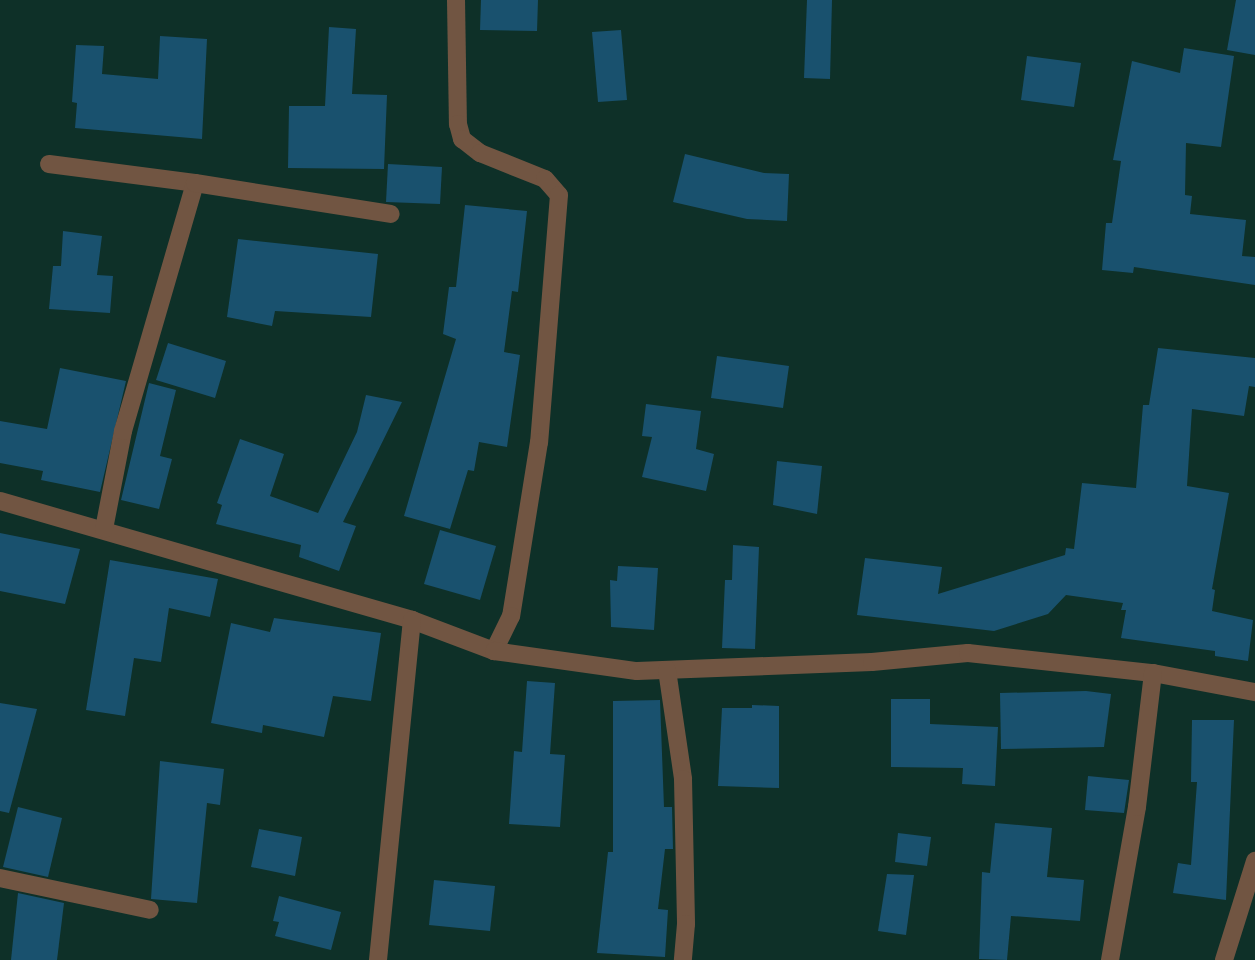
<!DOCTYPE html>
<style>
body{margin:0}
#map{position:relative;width:1255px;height:960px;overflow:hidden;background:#0e3028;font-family:"Noto Serif",serif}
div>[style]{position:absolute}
.building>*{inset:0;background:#19516e}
.street>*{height:18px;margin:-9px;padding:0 9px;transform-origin:9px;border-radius:9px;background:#715542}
span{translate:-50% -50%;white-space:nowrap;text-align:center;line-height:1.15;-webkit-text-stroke:5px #011611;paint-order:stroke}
</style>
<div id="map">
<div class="building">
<i style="clip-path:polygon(481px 0,538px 0,537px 31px,480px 30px)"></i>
<i style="clip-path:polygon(807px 0,832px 0,830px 79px,804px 78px)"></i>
<i style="clip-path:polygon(1236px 0,1255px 0,1255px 55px,1227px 50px)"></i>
<i style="clip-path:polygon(329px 27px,356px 29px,352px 94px,387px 95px,384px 169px,288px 168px,289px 106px,325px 106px)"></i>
<i style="clip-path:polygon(621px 30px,627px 100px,598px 102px,592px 32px)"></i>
<i style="clip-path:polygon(160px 36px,207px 39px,202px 139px,75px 128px,77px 103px,72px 102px,76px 45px,104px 46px,102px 74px,158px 79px)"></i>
<i style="clip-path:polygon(1184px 48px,1234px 56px,1221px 147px,1186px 143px,1185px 195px,1192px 196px,1190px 214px,1246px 220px,1242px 256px,1255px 257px,1255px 285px,1134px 267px,1133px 273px,1102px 270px,1106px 223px,1112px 223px,1121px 161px,1113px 160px,1132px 61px,1180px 73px)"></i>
<i style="clip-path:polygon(1027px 56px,1081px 63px,1074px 107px,1021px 100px)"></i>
<i style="clip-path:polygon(685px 154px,764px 173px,789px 174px,787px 221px,747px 219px,673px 202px)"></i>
<i style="clip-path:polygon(388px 164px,442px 167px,440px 204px,386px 202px)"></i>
<i style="clip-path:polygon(465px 205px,527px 211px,518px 292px,512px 291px,504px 352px,520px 355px,507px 447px,479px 442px,474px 471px,468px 470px,450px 529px,404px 516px,456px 339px,443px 334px,449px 287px,456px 287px)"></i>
<i style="clip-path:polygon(63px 231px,102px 236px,97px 275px,113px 276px,110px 313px,49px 309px,53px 266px,61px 266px)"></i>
<i style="clip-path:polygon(238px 239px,378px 254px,371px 317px,275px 311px,272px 326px,227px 317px)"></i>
<i style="clip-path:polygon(168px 343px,226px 361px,215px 398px,156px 380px)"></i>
<i style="clip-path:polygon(1158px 348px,1255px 358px,1255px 387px,1249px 386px,1244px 416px,1192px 409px,1187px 486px,1229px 493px,1212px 589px,1215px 590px,1212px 611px,1253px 620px,1248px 661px,1215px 656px,1215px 651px,1121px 638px,1126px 610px,1121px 610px,1123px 603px,1066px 595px,1048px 614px,994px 631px,857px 615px,865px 558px,942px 567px,938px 594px,1065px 555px,1066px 548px,1074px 549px,1082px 483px,1136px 488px,1143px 405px,1149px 405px)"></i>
<i style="clip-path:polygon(717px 356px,789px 366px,783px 408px,711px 398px)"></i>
<i style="clip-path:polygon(60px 368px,126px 381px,100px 492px,41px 480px,43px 471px,0 463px,0 421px,47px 429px)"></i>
<i style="clip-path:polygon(149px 383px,176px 390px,160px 456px,172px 459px,159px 509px,121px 500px)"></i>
<i style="clip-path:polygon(366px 395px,402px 402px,343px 522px,356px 526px,339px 571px,299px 557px,301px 545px,216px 524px,222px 505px,217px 503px,240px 439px,284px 454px,270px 496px,318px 513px,357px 432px)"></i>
<i style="clip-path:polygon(646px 404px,701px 411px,696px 449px,714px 454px,706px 491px,642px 477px,652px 437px,642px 436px)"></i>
<i style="clip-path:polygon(777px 461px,822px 466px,817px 514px,773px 505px)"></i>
<i style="clip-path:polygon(440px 530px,496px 546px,480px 600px,424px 584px)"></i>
<i style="clip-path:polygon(0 533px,80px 549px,65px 604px,0 591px)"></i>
<i style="clip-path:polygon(733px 545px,759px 547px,755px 649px,722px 648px,725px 580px,732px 580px)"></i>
<i style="clip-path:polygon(110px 560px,218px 579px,210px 617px,169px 608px,161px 662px,134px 658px,125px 716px,86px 710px)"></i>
<i style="clip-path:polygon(618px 566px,658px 568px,654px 630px,611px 627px,610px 580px,617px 581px)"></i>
<i style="clip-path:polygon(274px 618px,381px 633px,371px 701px,333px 696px,324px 737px,263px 725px,262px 733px,211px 723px,231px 623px,270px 632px)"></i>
<i style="clip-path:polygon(527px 681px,555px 683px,550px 754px,565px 755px,560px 827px,509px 824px,514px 751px,522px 752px)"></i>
<i style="clip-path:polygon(1086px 691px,1111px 694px,1104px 747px,1001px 749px,1000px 693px)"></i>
<i style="clip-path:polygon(891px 699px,930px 699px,930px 724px,998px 727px,995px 786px,962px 784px,963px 768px,891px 767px)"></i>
<i style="clip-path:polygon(660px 700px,664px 807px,672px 807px,673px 849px,665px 849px,658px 909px,668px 910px,665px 957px,597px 953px,608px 852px,613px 852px,613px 701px)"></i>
<i style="clip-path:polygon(0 703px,37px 709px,9px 813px,0 811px)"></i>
<i style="clip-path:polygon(752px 705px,779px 706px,779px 788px,718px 786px,722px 708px,752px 708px)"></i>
<i style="clip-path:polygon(1192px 720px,1234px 720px,1226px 900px,1173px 893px,1178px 863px,1191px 865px,1197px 782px,1191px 782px)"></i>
<i style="clip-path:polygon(160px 761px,224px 769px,220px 805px,207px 803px,197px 903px,151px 899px)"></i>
<i style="clip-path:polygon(1088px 776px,1129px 780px,1124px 813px,1085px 810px)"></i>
<i style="clip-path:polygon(18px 807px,62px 818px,48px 877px,3px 867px)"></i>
<i style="clip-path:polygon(995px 823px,1052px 828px,1047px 877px,1084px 880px,1080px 921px,1011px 916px,1007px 960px,979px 959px,982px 872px,990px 873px)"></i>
<i style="clip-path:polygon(259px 829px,302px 837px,295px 876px,251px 867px)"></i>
<i style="clip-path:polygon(898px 833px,931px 837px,927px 866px,895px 862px)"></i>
<i style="clip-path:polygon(887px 874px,914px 875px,906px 935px,878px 931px)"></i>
<i style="clip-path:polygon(434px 880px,495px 886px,490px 931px,429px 925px)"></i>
<i style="clip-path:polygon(18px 893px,64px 903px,57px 960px,11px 960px)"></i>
<i style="clip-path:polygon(279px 896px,341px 912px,331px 950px,275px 936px,279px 922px,273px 921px)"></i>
</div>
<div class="street">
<i style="left:456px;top:0;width:124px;rotate:89.1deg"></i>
<i style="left:458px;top:124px;width:16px;rotate:75deg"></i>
<i style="left:462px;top:139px;width:23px;rotate:38deg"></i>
<i style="left:480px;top:153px;width:70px;rotate:21.8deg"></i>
<i style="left:545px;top:179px;width:21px;rotate:49deg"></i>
<i style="left:559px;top:195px;width:248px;rotate:94.6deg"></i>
<i style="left:539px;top:442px;width:176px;rotate:99.1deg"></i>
<i style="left:511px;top:616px;width:39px;rotate:116deg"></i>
<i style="left:49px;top:164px;width:147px;rotate:7.4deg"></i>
<i style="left:0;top:501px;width:429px;rotate:16.1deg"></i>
<i style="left:412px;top:620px;width:88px;rotate:20.7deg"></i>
<i style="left:494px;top:651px;width:144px;rotate:8deg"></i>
<i style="left:637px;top:671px;width:235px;rotate:-2.2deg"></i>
<i style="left:872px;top:662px;width:96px;rotate:-5.4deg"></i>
<i style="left:968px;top:653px;width:186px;rotate:6.2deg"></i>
<i style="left:1153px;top:673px;width:104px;rotate:10.6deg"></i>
<i style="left:104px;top:529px;width:100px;rotate:-79deg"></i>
<i style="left:123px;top:431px;width:258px;rotate:-73.8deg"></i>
<i style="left:195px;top:183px;width:198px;rotate:9deg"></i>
<i style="left:667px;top:670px;width:110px;rotate:81.6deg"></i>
<i style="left:683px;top:779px;width:145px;rotate:88.8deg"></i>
<i style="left:686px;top:924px;width:36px;rotate:95deg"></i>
<i style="left:0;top:878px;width:153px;rotate:12deg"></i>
<i style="left:378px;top:960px;width:342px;rotate:-84.3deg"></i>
<i style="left:1110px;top:960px;width:155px;rotate:-80deg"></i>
<i style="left:1137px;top:807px;width:135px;rotate:-83.2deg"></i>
<i style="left:1224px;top:960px;width:104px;rotate:-72.6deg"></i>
</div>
</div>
